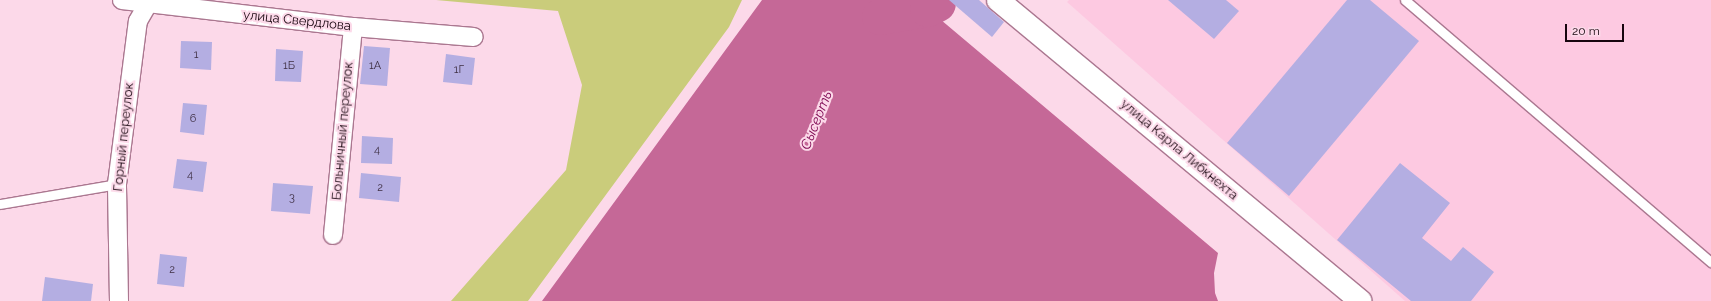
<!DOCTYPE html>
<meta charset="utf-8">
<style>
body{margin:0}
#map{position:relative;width:1711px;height:301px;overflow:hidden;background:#fcd9e9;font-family:Raleway,sans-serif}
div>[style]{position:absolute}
.built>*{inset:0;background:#fdc9e1}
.green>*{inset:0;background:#cacc7b}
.water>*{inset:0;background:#c56897}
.river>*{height:36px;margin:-18px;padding:0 18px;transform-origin:18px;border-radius:18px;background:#c56897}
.building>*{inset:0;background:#b4aee2}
.roads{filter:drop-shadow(1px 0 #ab7790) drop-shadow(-1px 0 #ab7790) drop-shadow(0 1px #ab7790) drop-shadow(0 -1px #ab7790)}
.service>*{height:9px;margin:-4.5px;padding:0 4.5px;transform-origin:4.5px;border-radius:4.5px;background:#fff}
.minor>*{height:18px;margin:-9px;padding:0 9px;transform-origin:9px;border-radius:9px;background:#fff}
.tertiary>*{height:22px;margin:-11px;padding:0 11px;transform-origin:11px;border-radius:11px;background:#fff}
span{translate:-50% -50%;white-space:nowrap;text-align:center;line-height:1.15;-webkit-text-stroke:4px #fcd9e9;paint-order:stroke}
.number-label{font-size:11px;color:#3e2f43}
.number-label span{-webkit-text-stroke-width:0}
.street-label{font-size:13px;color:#17050e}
.water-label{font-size:14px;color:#810d56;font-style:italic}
.scale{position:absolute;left:1565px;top:24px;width:59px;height:18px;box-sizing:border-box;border:2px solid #17050e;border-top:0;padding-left:5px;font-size:12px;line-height:14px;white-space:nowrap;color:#17050e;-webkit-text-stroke:3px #fcd9e9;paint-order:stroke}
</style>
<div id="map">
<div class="built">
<i style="clip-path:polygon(1069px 0,1711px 0,1711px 301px,1405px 301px,1067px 2px)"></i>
</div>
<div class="green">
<i style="clip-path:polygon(436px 0,742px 0,729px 27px,528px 301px,451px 301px,566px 170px,582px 85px,558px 11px)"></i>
</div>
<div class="water">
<i style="clip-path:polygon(762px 0,921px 0,928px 9px,1218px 253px,1214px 273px,1215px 293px,1218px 301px,542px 301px)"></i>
</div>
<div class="river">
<i style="left:880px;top:17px;width:49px;rotate:-9.5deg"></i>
<i style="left:928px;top:9px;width:11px;rotate:-27deg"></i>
</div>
<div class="building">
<i style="clip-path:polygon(949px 0,979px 0,1004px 22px,992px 37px)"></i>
<i style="clip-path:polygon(1168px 0,1226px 0,1239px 11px,1214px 39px)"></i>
<i style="clip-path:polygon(1347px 0,1370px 0,1419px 41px,1289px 196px,1227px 143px)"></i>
<i style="clip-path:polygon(181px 41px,212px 42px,211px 70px,180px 68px)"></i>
<i style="clip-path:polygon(364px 46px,390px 48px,387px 86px,360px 84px)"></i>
<i style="clip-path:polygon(276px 49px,303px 51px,301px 82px,275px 81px)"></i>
<i style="clip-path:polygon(446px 54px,475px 58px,472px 85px,443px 82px)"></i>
<i style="clip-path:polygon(183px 103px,207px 105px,204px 135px,180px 132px)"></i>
<i style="clip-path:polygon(362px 136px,393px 138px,392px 164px,361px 163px)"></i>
<i style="clip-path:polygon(177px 159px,207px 162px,203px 192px,173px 188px)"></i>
<i style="clip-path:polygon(1400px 163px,1450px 203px,1422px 238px,1451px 261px,1463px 247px,1494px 272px,1471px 301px,1411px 301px,1337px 240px)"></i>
<i style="clip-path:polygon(361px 173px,401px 177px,399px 202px,359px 198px)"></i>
<i style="clip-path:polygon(273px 183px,313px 186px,310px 214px,271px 211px)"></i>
<i style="clip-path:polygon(160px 254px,187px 257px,184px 287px,157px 284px)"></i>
<i style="clip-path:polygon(45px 277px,93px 284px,91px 301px,42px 301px)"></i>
</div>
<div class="roads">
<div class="service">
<i style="left:1405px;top:0;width:403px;rotate:40.6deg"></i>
<i style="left:0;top:204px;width:119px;rotate:-9.7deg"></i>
</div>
<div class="minor">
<i style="left:122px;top:0;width:233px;rotate:6.7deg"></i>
<i style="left:353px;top:27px;width:121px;rotate:4.7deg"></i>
<i style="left:333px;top:235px;width:209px;rotate:-84.5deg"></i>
<i style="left:119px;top:301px;width:117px;rotate:-91deg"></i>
<i style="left:117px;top:184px;width:164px;rotate:-82.7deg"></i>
<i style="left:138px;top:21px;width:24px;rotate:-60deg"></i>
</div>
<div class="tertiary">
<i style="left:998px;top:0;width:471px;rotate:39.7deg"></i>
</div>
</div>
<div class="number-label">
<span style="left:196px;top:55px">1</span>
<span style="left:289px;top:66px">1Б</span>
<span style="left:375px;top:66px">1А</span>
<span style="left:459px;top:70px">1Г</span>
<span style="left:193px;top:119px">6</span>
<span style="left:377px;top:150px">4</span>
<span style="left:190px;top:175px">4</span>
<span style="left:380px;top:188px">2</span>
<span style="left:292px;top:198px">3</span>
<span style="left:172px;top:270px">2</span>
</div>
<div class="street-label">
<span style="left:297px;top:21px;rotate:6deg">улица Свердлова</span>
<span style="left:343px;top:131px;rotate:-85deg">Больничный переулок</span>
<span style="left:124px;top:137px;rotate:-84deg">Горный переулок</span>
<span style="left:1179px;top:150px;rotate:40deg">улица Карла Либкнехта</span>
</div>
<div class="water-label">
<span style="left:816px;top:120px;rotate:-68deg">Сысерть</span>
</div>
<div class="scale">20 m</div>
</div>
